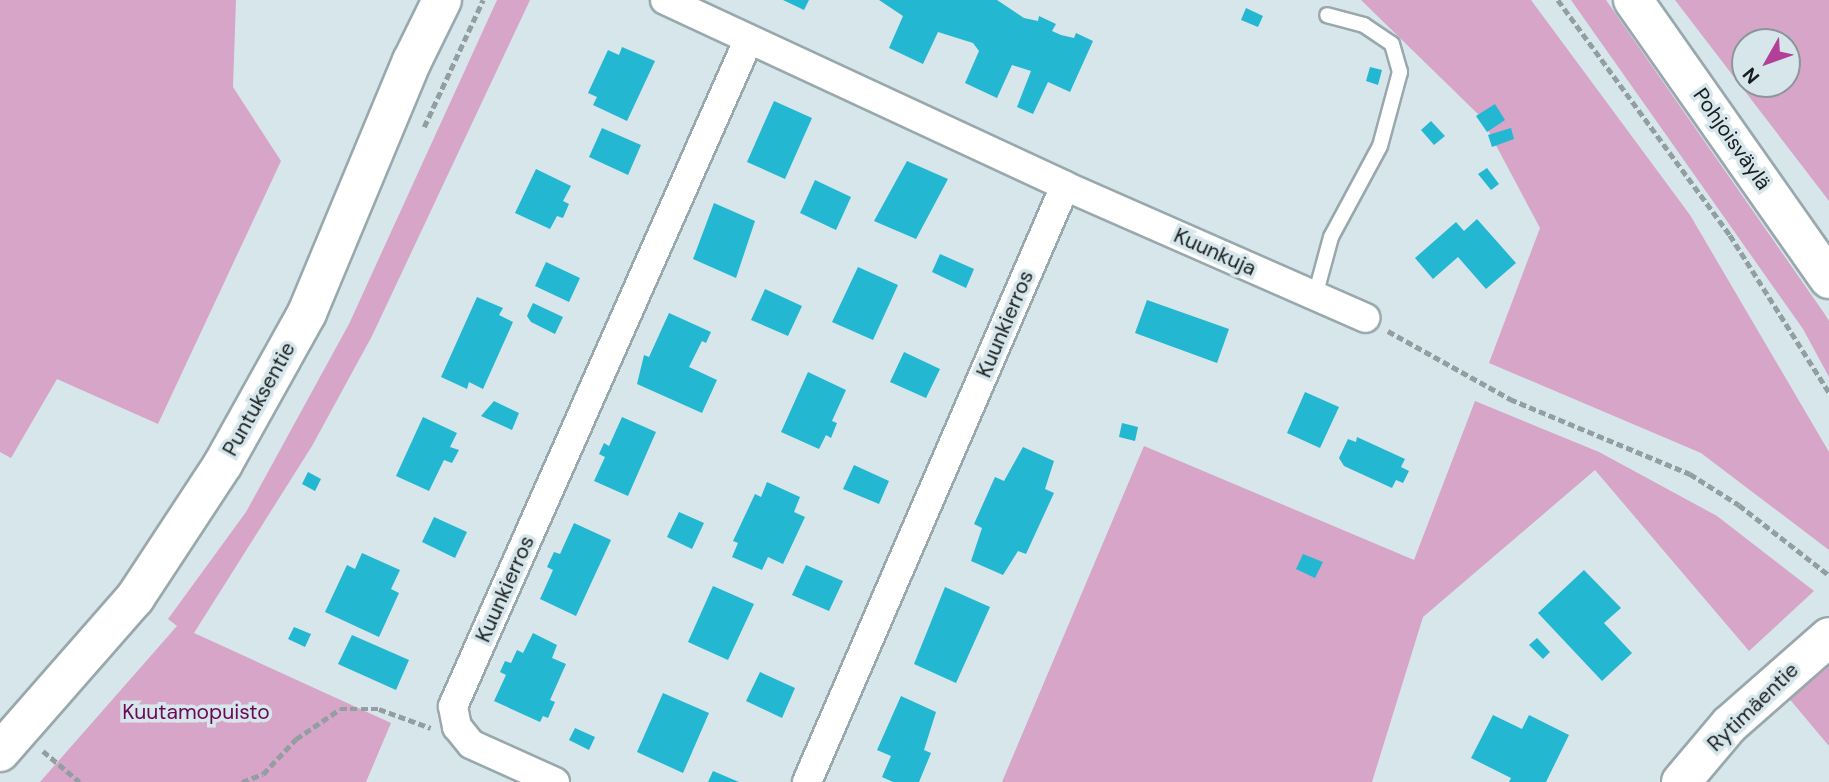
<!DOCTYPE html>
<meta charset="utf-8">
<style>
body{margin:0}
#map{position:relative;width:1829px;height:782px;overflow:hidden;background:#d6e6ea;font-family:"DM Sans",sans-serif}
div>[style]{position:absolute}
.green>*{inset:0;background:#d6a5c7}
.building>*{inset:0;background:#24b7d1}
.path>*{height:4.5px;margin-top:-2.25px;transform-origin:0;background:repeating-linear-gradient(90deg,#929ea2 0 7px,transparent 0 10.5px)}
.roads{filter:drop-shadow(2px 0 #99a8ac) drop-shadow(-2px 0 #99a8ac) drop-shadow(0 2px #99a8ac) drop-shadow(0 -2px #99a8ac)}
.lane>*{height:14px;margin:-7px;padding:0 7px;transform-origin:7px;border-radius:7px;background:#fff}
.street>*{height:28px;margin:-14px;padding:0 14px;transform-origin:14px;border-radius:14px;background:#fff}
.secondary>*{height:38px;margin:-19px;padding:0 19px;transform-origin:19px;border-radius:19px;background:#fff}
span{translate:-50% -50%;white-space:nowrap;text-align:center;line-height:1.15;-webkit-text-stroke:7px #d6e6ea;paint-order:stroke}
.street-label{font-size:21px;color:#181e20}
.park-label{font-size:21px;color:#6a0958}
.north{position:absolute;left:1731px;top:28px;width:70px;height:70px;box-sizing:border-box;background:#d6e6ea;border:2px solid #8a9699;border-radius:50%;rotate:230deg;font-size:19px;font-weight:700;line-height:28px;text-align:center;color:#181e20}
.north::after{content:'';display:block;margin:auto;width:24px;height:32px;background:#b33f98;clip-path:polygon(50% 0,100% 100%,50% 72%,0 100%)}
</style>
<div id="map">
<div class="green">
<i style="clip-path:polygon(0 0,236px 0,233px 87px,281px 161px,158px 424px,57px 379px,11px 458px,0 452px)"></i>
<i style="clip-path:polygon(497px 0,530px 0,372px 336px,312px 446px,194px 633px,391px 723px,366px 782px,40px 782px,177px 626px,168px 619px,246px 512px,349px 324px)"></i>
<i style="clip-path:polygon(1361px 0,1531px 0,1690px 215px,1829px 452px,1829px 550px,1701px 453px,1489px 363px,1540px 228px,1481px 117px)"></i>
<i style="clip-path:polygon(1571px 0,1606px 0,1824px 313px,1829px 321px,1829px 377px,1803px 329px)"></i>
<i style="clip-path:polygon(evenodd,1675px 0,1829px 0,1829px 201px,1675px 0,1745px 42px,1787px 42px,1787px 84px,1745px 84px,1745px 42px)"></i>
<i style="clip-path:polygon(1475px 401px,1599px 452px,1717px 516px,1814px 591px,1749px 651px,1595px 470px,1423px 617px,1372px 782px,1002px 782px,1144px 446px,1414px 560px)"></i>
<i style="clip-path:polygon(1829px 664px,1829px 746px,1787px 696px)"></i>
</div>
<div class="building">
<i style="clip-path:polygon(783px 0,809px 0,804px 10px)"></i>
<i style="clip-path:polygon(879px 0,997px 0,1024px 18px,1038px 21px,1039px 16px,1056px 24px,1052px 31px,1061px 35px,1074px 38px,1076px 33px,1093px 41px,1070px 92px,1048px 82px,1033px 114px,1017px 107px,1031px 71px,1012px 65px,997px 98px,965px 83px,979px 51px,973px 43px,938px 32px,923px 64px,889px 48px,903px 16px)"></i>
<i style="clip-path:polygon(1246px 8px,1263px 16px,1258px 27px,1241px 20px)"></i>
<i style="clip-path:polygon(622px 47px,655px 61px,627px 121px,593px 105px,597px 97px,588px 93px,608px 50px,619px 55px)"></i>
<i style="clip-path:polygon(1370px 67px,1382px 70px,1378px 85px,1366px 81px)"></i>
<i style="clip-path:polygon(774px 101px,812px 118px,785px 179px,747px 162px)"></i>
<i style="clip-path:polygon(1495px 104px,1505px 120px,1487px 132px,1476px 116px)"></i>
<i style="clip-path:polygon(1431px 121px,1445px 136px,1434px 145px,1421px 130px)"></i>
<i style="clip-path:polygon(602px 128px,641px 145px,628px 175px,589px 157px)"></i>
<i style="clip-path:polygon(1511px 128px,1514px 139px,1492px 147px,1488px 135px)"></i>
<i style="clip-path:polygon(907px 161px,948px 179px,916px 239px,874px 221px)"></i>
<i style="clip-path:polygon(1487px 168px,1499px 184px,1491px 190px,1478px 174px)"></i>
<i style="clip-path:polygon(536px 169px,571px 186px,563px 201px,569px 204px,563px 218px,557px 216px,550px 229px,515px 213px)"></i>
<i style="clip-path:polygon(815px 180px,851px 197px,836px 230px,800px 213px)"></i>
<i style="clip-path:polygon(714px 203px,755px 221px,736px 278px,693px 259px)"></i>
<i style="clip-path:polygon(1477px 219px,1516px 263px,1486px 289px,1458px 257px,1433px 279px,1415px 258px,1456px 222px,1464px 231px)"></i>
<i style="clip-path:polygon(940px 254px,974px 269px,966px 288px,932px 272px)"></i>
<i style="clip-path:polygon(546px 262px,580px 278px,569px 302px,535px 286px)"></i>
<i style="clip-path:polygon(858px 267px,898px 285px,873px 340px,832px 322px)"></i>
<i style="clip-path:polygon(765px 289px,802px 306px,788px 336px,751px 320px)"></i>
<i style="clip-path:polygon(477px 297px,503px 308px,499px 315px,513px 322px,483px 389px,469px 382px,467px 389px,441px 377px)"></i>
<i style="clip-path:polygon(1147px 300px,1229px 329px,1217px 363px,1135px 333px)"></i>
<i style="clip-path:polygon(533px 303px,563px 317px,555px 334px,531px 322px,527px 316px)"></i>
<i style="clip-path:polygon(669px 313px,711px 332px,706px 343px,702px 341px,689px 367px,717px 380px,702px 413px,637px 384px,644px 355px,649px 357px)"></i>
<i style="clip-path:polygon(904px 352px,940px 369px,926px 398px,890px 382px)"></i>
<i style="clip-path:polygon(808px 372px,846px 390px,832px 421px,837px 423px,831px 438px,826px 435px,819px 449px,781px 432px)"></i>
<i style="clip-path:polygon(1305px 392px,1339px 407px,1320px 448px,1287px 433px)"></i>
<i style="clip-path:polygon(494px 401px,519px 413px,512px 430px,481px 416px)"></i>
<i style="clip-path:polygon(423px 417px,457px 433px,450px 447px,459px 450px,452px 463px,444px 460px,429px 491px,396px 476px)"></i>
<i style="clip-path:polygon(622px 417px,656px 432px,628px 496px,594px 481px,605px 457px,599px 454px,604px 443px,609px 446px)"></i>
<i style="clip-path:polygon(1122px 423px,1138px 427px,1135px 441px,1119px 437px)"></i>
<i style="clip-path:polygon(1357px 437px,1405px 459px,1401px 467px,1409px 471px,1403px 483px,1396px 480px,1392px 488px,1344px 466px,1339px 458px,1348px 439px,1356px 442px)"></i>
<i style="clip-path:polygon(1023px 447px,1054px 461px,1045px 489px,1054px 493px,1026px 554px,1018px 551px,1003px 575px,971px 561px,982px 528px,974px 524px,995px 477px,1004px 481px)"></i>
<i style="clip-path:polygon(854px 465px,889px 481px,879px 504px,843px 489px)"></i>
<i style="clip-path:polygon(308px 472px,321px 479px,315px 491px,302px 484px)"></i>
<i style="clip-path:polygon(767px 482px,800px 497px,794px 512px,805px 517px,783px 564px,768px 557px,762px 570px,732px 557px,738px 543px,733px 541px,755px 494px,761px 497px)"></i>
<i style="clip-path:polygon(679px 512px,704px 523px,692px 549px,667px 537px)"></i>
<i style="clip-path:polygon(434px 517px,467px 532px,455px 558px,422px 542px)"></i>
<i style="clip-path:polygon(574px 523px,611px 540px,576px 616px,540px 599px,553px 570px,547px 567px,554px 552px,560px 554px)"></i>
<i style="clip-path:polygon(362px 553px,400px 570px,391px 589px,399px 593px,379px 637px,325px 612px,347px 565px,355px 569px)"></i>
<i style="clip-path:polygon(1303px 554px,1323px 562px,1315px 578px,1296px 569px)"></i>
<i style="clip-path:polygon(806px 565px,843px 581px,829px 611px,792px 595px)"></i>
<i style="clip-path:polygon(1584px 570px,1621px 608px,1604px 623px,1632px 653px,1602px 681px,1538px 613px)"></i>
<i style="clip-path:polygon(713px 586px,754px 604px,728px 660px,688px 642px)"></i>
<i style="clip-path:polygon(945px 587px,990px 607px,956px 683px,914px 664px)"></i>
<i style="clip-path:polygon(294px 627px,311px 634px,305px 647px,288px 639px)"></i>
<i style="clip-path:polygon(533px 633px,557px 645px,552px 658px,566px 664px,550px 700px,555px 702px,548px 718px,543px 716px,540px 722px,494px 701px,506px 675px,500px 672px,505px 661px,511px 663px,517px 650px,523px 653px)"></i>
<i style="clip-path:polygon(352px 635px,409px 660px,396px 690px,338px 664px)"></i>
<i style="clip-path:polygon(1537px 638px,1550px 652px,1543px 659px,1529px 645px)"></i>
<i style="clip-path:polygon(760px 672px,795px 688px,782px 718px,746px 701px)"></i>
<i style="clip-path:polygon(663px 693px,709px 713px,683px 773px,637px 752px)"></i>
<i style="clip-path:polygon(901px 696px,936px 712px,924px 750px,931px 753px,919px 782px,893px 782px,882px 777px,891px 756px,877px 750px)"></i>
<i style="clip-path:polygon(1493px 715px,1522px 729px,1529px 715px,1569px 735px,1546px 782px,1509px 782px,1511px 778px,1471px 758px)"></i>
<i style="clip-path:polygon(575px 728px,595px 737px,589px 750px,569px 740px)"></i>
<i style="clip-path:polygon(713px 771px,739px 782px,708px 782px)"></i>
</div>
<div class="path">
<i style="left:1558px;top:0;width:291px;rotate:53.8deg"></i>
<i style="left:1730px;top:235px;width:186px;rotate:57.8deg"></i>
<i style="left:424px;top:127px;width:140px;rotate:-65.1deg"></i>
<i style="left:1388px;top:331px;width:140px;rotate:29.1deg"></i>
<i style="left:1510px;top:399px;width:195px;rotate:22.6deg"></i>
<i style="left:1690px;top:474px;width:58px;rotate:32.3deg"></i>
<i style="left:1739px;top:505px;width:114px;rotate:37.9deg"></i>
<i style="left:43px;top:751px;width:48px;rotate:40deg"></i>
<i style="left:242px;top:782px;width:22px;rotate:-21deg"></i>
<i style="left:263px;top:774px;width:48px;rotate:-46.7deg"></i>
<i style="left:296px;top:739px;width:53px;rotate:-34.3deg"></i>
<i style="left:340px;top:709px;width:39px"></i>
<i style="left:379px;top:709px;width:55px;rotate:20.1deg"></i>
</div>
<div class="roads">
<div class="lane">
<i style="left:1315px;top:296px;width:61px;rotate:-74.8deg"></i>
<i style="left:1331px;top:237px;width:103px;rotate:-61.7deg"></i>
<i style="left:1380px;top:146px;width:77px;rotate:-74.9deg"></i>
<i style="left:1400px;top:72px;width:29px;rotate:-106deg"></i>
<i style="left:1392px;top:44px;width:34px;rotate:-146deg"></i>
<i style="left:1364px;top:25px;width:38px;rotate:-165deg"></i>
</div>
<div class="street">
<i style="left:665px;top:0;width:441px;rotate:24.9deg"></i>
<i style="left:1065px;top:186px;width:328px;rotate:23.7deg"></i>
<i style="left:555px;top:782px;width:92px;rotate:-155.7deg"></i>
<i style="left:471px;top:744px;width:22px;rotate:-129deg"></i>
<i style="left:457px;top:727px;width:21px;rotate:-101deg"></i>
<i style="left:453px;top:706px;width:727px;rotate:-66.08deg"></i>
<i style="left:807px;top:782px;width:649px;rotate:-66.59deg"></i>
</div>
<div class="secondary">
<i style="left:1633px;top:0;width:341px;rotate:54.9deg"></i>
<i style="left:0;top:752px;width:205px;rotate:-48.8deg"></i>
<i style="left:135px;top:598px;width:160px;rotate:-56.7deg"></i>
<i style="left:223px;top:464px;width:173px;rotate:-60.9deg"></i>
<i style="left:307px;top:313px;width:273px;rotate:-67.4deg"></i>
<i style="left:412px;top:61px;width:68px;rotate:-63.8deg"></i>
<i style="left:1681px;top:782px;width:75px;rotate:-49.9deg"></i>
<i style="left:1729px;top:725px;width:133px;rotate:-41.3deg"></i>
</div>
</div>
<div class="street-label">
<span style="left:1732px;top:139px;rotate:55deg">Pohjoisväylä</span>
<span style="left:1215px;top:252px;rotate:24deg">Kuunkuja</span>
<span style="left:1005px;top:324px;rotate:-67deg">Kuunkierros</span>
<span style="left:259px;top:399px;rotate:-61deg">Puntuksentie</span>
<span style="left:505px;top:589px;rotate:-66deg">Kuunkierros</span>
<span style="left:1753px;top:707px;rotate:-44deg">Rytimäentie</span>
</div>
<div class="park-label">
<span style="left:196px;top:712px">Kuutamopuisto</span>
</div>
<div class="north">N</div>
</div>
